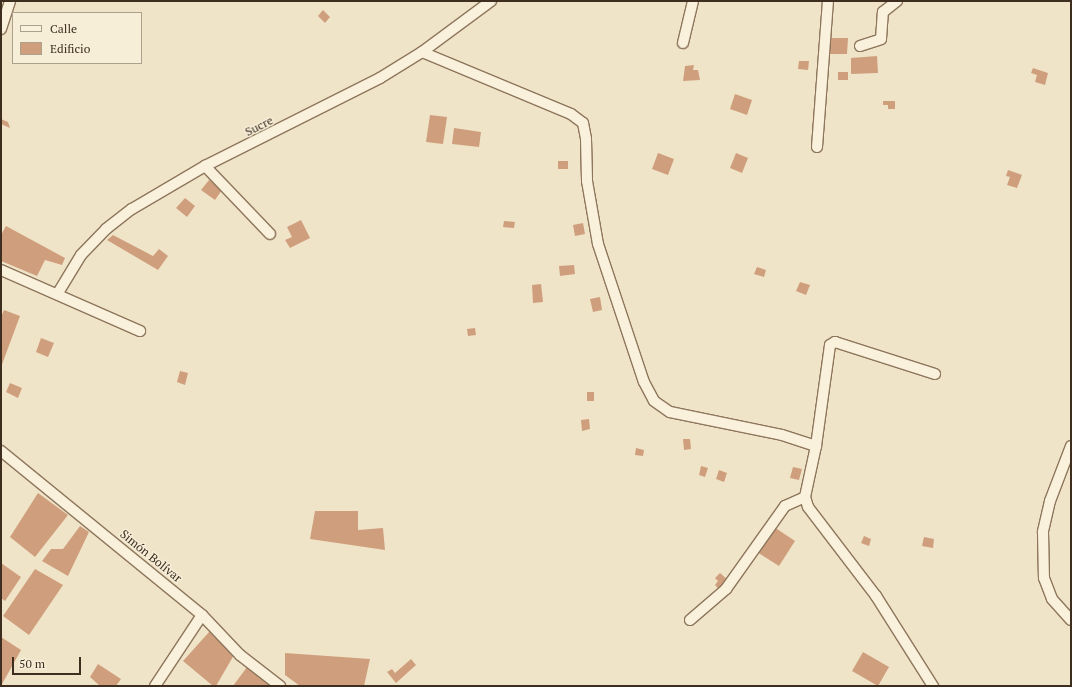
<!DOCTYPE html>
<meta charset="utf-8">
<style>
body{margin:0}
#map{position:relative;width:1072px;height:687px;overflow:hidden;background:#f0e4c8;font-family:"PT Serif",serif}
div>[style]{position:absolute}
.building>*{inset:0;background:#cf9f7d}
.roads{filter:drop-shadow(1px 0 #8d765c) drop-shadow(-1px 0 #8d765c) drop-shadow(0 1px #8d765c) drop-shadow(0 -1px #8d765c)}
.minor>*{height:10px;margin:-5px;padding:0 5px;transform-origin:5px;border-radius:5px;background:#faf1dc}
span{translate:-50% -50%;white-space:nowrap;text-align:center;line-height:1.15;-webkit-text-stroke:3px #f7eed8;paint-order:stroke}
.street-label{font-size:12px;color:#3d2e20}
.frame{position:absolute;inset:0;border:2px solid #3d2e20;pointer-events:none}
.legend{position:absolute;left:12px;top:12px;width:130px;height:52px;box-sizing:border-box;background:#f7eed8;border:1px solid #ada18e;margin:0;padding:5px 7px;list-style:none;font-size:12px;color:#3d2e20}
.legend li{display:flex;align-items:center;gap:8px;height:20px}
.legend b{width:20px;border:1px solid #ada18e}
.scale{position:absolute;left:12px;top:657px;width:69px;height:18px;box-sizing:border-box;border:2px solid #3d2e20;border-top:0;padding-left:5px;font-size:12px;line-height:14px;white-space:nowrap;color:#3d2e20;-webkit-text-stroke:3px #f7eed8;paint-order:stroke}
</style>
<div id="map">
<div class="building">
<i style="clip-path:polygon(323px 10px,330px 17px,325px 23px,318px 16px)"></i>
<i style="clip-path:polygon(831px 38px,848px 38px,847px 54px,830px 54px)"></i>
<i style="clip-path:polygon(877px 56px,878px 73px,851px 74px,851px 58px)"></i>
<i style="clip-path:polygon(799px 61px,809px 61px,808px 70px,798px 69px)"></i>
<i style="clip-path:polygon(694px 65px,693px 70px,698px 70px,700px 80px,683px 81px,685px 66px)"></i>
<i style="clip-path:polygon(1033px 68px,1048px 73px,1045px 85px,1035px 82px,1037px 75px,1031px 73px)"></i>
<i style="clip-path:polygon(838px 72px,848px 72px,848px 80px,838px 80px)"></i>
<i style="clip-path:polygon(735px 94px,752px 100px,747px 115px,730px 109px)"></i>
<i style="clip-path:polygon(883px 101px,895px 101px,895px 109px,888px 109px,888px 105px,883px 105px)"></i>
<i style="clip-path:polygon(430px 115px,447px 117px,443px 144px,426px 142px)"></i>
<i style="clip-path:polygon(1px 119px,8px 122px,10px 128px,1px 124px)"></i>
<i style="clip-path:polygon(454px 128px,481px 132px,479px 147px,452px 144px)"></i>
<i style="clip-path:polygon(658px 153px,674px 159px,668px 175px,652px 169px)"></i>
<i style="clip-path:polygon(736px 153px,748px 158px,742px 173px,730px 168px)"></i>
<i style="clip-path:polygon(558px 161px,568px 161px,568px 169px,558px 169px)"></i>
<i style="clip-path:polygon(1008px 170px,1022px 175px,1017px 188px,1007px 185px,1010px 177px,1006px 176px)"></i>
<i style="clip-path:polygon(209px 180px,222px 190px,215px 200px,201px 190px)"></i>
<i style="clip-path:polygon(185px 198px,195px 206px,187px 217px,176px 208px)"></i>
<i style="clip-path:polygon(301px 220px,310px 238px,290px 248px,285px 240px,292px 237px,287px 227px)"></i>
<i style="clip-path:polygon(504px 221px,515px 222px,514px 228px,503px 227px)"></i>
<i style="clip-path:polygon(583px 223px,585px 234px,575px 236px,573px 225px)"></i>
<i style="clip-path:polygon(6px 226px,65px 258px,62px 265px,45px 260px,37px 276px,1px 261px,1px 235px)"></i>
<i style="clip-path:polygon(113px 235px,153px 256px,159px 249px,168px 256px,158px 270px,107px 240px)"></i>
<i style="clip-path:polygon(574px 265px,575px 274px,560px 276px,559px 266px)"></i>
<i style="clip-path:polygon(757px 267px,766px 270px,764px 277px,754px 274px)"></i>
<i style="clip-path:polygon(800px 282px,810px 285px,806px 295px,796px 291px)"></i>
<i style="clip-path:polygon(541px 284px,543px 302px,533px 303px,532px 285px)"></i>
<i style="clip-path:polygon(600px 297px,602px 310px,593px 312px,590px 299px)"></i>
<i style="clip-path:polygon(4px 310px,20px 316px,1px 367px,1px 317px)"></i>
<i style="clip-path:polygon(475px 328px,476px 335px,468px 336px,467px 329px)"></i>
<i style="clip-path:polygon(41px 338px,54px 343px,48px 357px,36px 352px)"></i>
<i style="clip-path:polygon(180px 371px,188px 373px,185px 385px,177px 382px)"></i>
<i style="clip-path:polygon(10px 383px,22px 388px,18px 398px,6px 392px)"></i>
<i style="clip-path:polygon(587px 392px,594px 392px,594px 401px,587px 401px)"></i>
<i style="clip-path:polygon(589px 419px,590px 429px,582px 431px,581px 420px)"></i>
<i style="clip-path:polygon(683px 439px,690px 439px,691px 449px,684px 450px)"></i>
<i style="clip-path:polygon(636px 448px,644px 450px,643px 456px,635px 455px)"></i>
<i style="clip-path:polygon(701px 466px,708px 468px,705px 477px,699px 475px)"></i>
<i style="clip-path:polygon(793px 467px,802px 469px,799px 480px,790px 478px)"></i>
<i style="clip-path:polygon(719px 470px,727px 473px,724px 482px,716px 479px)"></i>
<i style="clip-path:polygon(38px 493px,68px 515px,35px 557px,10px 537px)"></i>
<i style="clip-path:polygon(315px 511px,358px 511px,358px 530px,383px 528px,385px 550px,310px 539px)"></i>
<i style="clip-path:polygon(80px 526px,89px 532px,68px 576px,42px 561px,51px 549px,63px 549px)"></i>
<i style="clip-path:polygon(774px 527px,795px 541px,779px 566px,757px 552px)"></i>
<i style="clip-path:polygon(864px 536px,871px 539px,869px 546px,861px 543px)"></i>
<i style="clip-path:polygon(924px 537px,934px 539px,933px 548px,922px 546px)"></i>
<i style="clip-path:polygon(1px 563px,21px 577px,5px 601px,1px 598px)"></i>
<i style="clip-path:polygon(35px 569px,63px 585px,29px 635px,3px 616px)"></i>
<i style="clip-path:polygon(720px 573px,728px 580px,720px 590px,715px 585px,718px 581px,715px 578px)"></i>
<i style="clip-path:polygon(210px 631px,234px 655px,216px 686px,213px 686px,183px 661px)"></i>
<i style="clip-path:polygon(1px 637px,21px 650px,1px 686px)"></i>
<i style="clip-path:polygon(863px 652px,889px 667px,878px 686px,852px 671px)"></i>
<i style="clip-path:polygon(285px 653px,370px 659px,364px 686px,300px 686px,285px 675px)"></i>
<i style="clip-path:polygon(411px 659px,416px 665px,396px 683px,387px 672px,392px 669px,395px 673px)"></i>
<i style="clip-path:polygon(98px 664px,121px 679px,116px 686px,100px 686px,90px 677px)"></i>
<i style="clip-path:polygon(247px 667px,274px 686px,233px 686px)"></i>
</div>
<div class="roads">
<div class="minor">
<i style="left:1px;top:29px;width:29px;rotate:-72deg"></i>
<i style="left:683px;top:43px;width:43px;rotate:-76.6deg"></i>
<i style="left:860px;top:46px;width:22px;rotate:-18deg"></i>
<i style="left:881px;top:39px;width:27px;rotate:-86deg"></i>
<i style="left:883px;top:12px;width:18px;rotate:-38deg"></i>
<i style="left:422px;top:52px;width:161px;rotate:22.6deg"></i>
<i style="left:571px;top:114px;width:15px;rotate:37deg"></i>
<i style="left:583px;top:123px;width:16px;rotate:79deg"></i>
<i style="left:586px;top:139px;width:42px;rotate:88.6deg"></i>
<i style="left:587px;top:181px;width:64px;rotate:80.1deg"></i>
<i style="left:598px;top:244px;width:145px;rotate:71.6deg"></i>
<i style="left:644px;top:382px;width:21px;rotate:62deg"></i>
<i style="left:654px;top:401px;width:19px;rotate:35deg"></i>
<i style="left:670px;top:412px;width:114px;rotate:11.6deg"></i>
<i style="left:782px;top:435px;width:36px;rotate:18deg"></i>
<i style="left:816px;top:446px;width:52px;rotate:102.2deg"></i>
<i style="left:805px;top:497px;width:10px;rotate:73deg"></i>
<i style="left:808px;top:507px;width:112px;rotate:52.6deg"></i>
<i style="left:876px;top:596px;width:107px;rotate:57.7deg"></i>
<i style="left:817px;top:147px;width:146px;rotate:-85.7deg"></i>
<i style="left:205px;top:166px;width:94px;rotate:46.3deg"></i>
<i style="left:1px;top:270px;width:152px;rotate:23.7deg"></i>
<i style="left:58px;top:293px;width:44px;rotate:-58.8deg"></i>
<i style="left:81px;top:255px;width:36px;rotate:-46deg"></i>
<i style="left:106px;top:229px;width:33px;rotate:-38deg"></i>
<i style="left:132px;top:209px;width:85px;rotate:-30.5deg"></i>
<i style="left:205px;top:166px;width:196px;rotate:-26.7deg"></i>
<i style="left:380px;top:78px;width:49px;rotate:-31.8deg"></i>
<i style="left:422px;top:52px;width:86px;rotate:-36.5deg"></i>
<i style="left:816px;top:446px;width:102px;rotate:-82.1deg"></i>
<i style="left:830px;top:345px;width:6px;rotate:-31deg"></i>
<i style="left:835px;top:342px;width:105px;rotate:17.7deg"></i>
<i style="left:1071px;top:446px;width:59px;rotate:110.9deg"></i>
<i style="left:1050px;top:501px;width:32px;rotate:103deg"></i>
<i style="left:1043px;top:532px;width:46px;rotate:88.8deg"></i>
<i style="left:1044px;top:578px;width:22px;rotate:69deg"></i>
<i style="left:1052px;top:599px;width:28px;rotate:48deg"></i>
<i style="left:1px;top:451px;width:259px;rotate:39.2deg"></i>
<i style="left:202px;top:615px;width:55px;rotate:46.5deg"></i>
<i style="left:240px;top:655px;width:51px;rotate:37.8deg"></i>
<i style="left:690px;top:620px;width:48px;rotate:-40.7deg"></i>
<i style="left:726px;top:589px;width:102px;rotate:-54.6deg"></i>
<i style="left:785px;top:506px;width:22px;rotate:-24deg"></i>
<i style="left:155px;top:686px;width:85px;rotate:-56.5deg"></i>
</div>
</div>
<div class="street-label">
<span style="left:259px;top:126px;rotate:-27deg">Sucre</span>
<span style="left:151px;top:556px;rotate:39deg">Simón Bolívar</span>
</div>
<div class="frame"></div>
<ul class="legend">
<li><b style="height:5px;background:#faf1dc"></b>Calle</li>
<li><b style="height:11px;background:#cf9f7d"></b>Edificio</li>
</ul>
<div class="scale">50 m</div>
</div>
